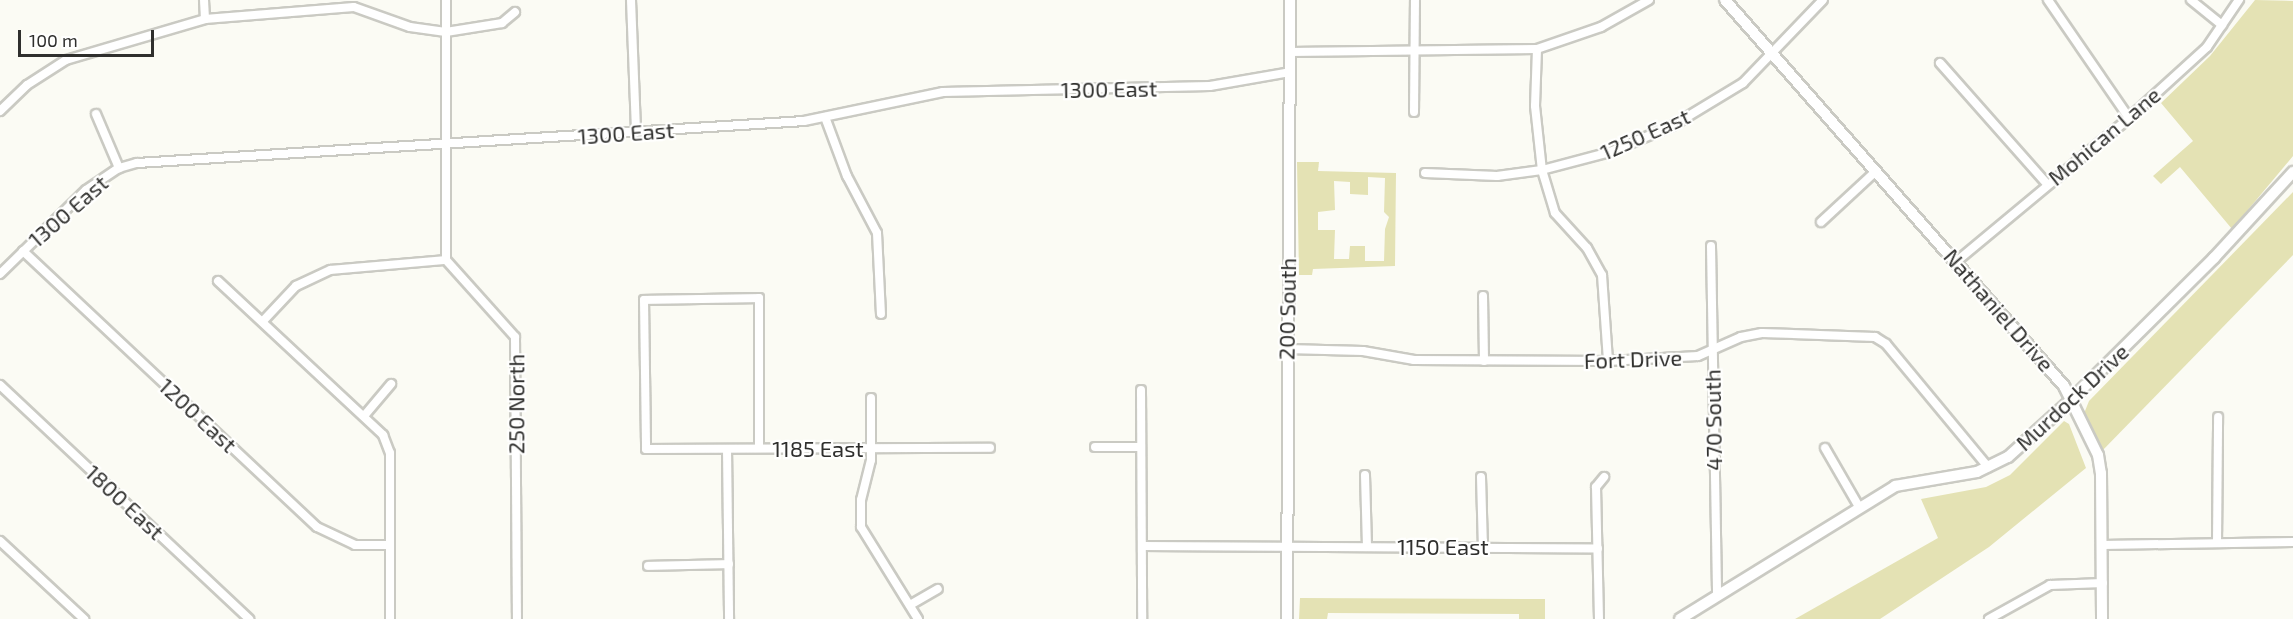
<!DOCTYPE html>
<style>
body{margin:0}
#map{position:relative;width:2293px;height:619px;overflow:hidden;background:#fbfbf4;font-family:"Exo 2",sans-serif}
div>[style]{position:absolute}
.green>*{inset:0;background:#e4e2b4}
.roads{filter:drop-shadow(2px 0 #cacac3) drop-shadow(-2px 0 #cacac3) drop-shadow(0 2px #cacac3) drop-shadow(0 -2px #cacac3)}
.street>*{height:8px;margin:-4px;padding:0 4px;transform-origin:4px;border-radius:4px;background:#fff}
.secondary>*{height:10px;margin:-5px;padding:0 5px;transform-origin:5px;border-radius:5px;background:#fff}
span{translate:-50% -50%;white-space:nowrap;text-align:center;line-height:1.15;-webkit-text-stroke:4.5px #fffffe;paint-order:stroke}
.street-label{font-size:22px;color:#2f2f2d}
.scale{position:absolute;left:18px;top:30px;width:136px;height:27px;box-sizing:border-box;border:3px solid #2f2f2d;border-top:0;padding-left:8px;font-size:18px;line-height:21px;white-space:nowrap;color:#2f2f2d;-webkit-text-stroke:4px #fffffe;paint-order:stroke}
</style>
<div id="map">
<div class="green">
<i style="clip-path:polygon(2255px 0,2293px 1px,2293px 156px,2232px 229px,2180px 167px,2161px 184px,2153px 176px,2193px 141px,2161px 103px,2210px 56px)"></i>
<i style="clip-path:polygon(evenodd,1297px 162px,1319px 162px,1318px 171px,1396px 173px,1395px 266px,1313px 269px,1312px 275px,1299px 275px,1297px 162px,1368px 177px,1385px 178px,1384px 212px,1389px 217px,1385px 229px,1384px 261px,1365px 261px,1365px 246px,1350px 246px,1349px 259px,1334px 259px,1335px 230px,1318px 230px,1318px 212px,1335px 210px,1334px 181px,1350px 182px,1350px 194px,1368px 195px,1368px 177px)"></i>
<i style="clip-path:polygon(2293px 192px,2293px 255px,2101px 452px,2083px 416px,2089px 401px)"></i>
<i style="clip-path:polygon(2064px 421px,2069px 424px,2086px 468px,1989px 547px,1880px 619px,1795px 619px,1938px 538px,1921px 499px,1986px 487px,2010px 475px)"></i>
<i style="clip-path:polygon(1300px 598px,1545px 599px,1545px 619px,1519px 619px,1519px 614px,1328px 613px,1327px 619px,1299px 619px)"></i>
</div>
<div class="roads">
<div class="street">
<i style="left:204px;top:0;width:19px;rotate:87deg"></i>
<i style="left:446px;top:0;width:260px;rotate:90deg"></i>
<i style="left:446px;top:260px;width:103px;rotate:48.1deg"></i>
<i style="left:515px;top:337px;width:282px;rotate:89.6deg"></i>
<i style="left:631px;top:0;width:132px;rotate:87.8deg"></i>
<i style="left:2048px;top:0;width:143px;rotate:55.5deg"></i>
<i style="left:2191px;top:0;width:40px;rotate:39deg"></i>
<i style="left:1537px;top:49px;width:57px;rotate:92deg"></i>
<i style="left:1535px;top:106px;width:64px;rotate:83.8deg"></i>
<i style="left:1542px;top:170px;width:45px;rotate:73.2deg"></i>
<i style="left:1555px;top:213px;width:47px;rotate:47.6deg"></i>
<i style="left:1587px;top:248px;width:31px;rotate:61deg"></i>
<i style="left:1602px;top:275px;width:86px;rotate:86deg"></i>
<i style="left:1290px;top:52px;width:247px;rotate:-0.7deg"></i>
<i style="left:1537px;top:49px;width:68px;rotate:-19deg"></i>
<i style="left:1601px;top:27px;width:55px;rotate:-29.4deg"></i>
<i style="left:1940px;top:63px;width:162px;rotate:48.5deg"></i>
<i style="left:0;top:111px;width:37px;rotate:-44deg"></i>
<i style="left:27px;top:85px;width:46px;rotate:-32.7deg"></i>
<i style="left:66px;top:60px;width:145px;rotate:-16.4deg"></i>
<i style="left:205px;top:19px;width:149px;rotate:-4.6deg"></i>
<i style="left:354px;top:7px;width:59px;rotate:19.7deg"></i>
<i style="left:410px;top:27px;width:36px;rotate:8deg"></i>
<i style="left:446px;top:32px;width:57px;rotate:-9.1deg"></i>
<i style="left:502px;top:23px;width:17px;rotate:-40deg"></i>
<i style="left:1414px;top:112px;width:112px;rotate:-89.5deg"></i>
<i style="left:96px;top:114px;width:59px;rotate:66.9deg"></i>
<i style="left:825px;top:117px;width:63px;rotate:69.6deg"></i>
<i style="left:847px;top:176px;width:64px;rotate:62.2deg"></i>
<i style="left:877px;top:233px;width:81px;rotate:87.2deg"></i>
<i style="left:1425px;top:173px;width:72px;rotate:2.4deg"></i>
<i style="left:1497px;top:176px;width:45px;rotate:-7.6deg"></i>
<i style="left:1542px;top:170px;width:70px;rotate:-14.8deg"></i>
<i style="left:1610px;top:152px;width:67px;rotate:-22.8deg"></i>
<i style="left:1672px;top:126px;width:83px;rotate:-31.2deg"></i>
<i style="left:1743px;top:83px;width:115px;rotate:-46.1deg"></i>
<i style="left:1821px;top:222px;width:72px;rotate:-42.8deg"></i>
<i style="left:1711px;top:246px;width:348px;rotate:89deg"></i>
<i style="left:23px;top:251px;width:403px;rotate:43.2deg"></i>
<i style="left:317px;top:527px;width:42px;rotate:25.3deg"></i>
<i style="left:355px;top:545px;width:35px"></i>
<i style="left:1957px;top:261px;width:224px;rotate:-39.7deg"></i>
<i style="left:2129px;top:118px;width:105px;rotate:-42.3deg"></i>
<i style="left:2207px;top:47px;width:57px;rotate:-55.8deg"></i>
<i style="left:0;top:274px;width:120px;rotate:-44.3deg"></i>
<i style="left:86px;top:190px;width:40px;rotate:-34deg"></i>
<i style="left:119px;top:168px;width:19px;rotate:-16deg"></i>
<i style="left:137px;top:163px;width:668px;rotate:-3.6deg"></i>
<i style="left:804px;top:121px;width:142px;rotate:-11.8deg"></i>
<i style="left:943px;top:92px;width:267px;rotate:-1.3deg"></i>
<i style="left:1210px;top:86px;width:81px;rotate:-9.9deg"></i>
<i style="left:218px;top:281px;width:226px;rotate:43deg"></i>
<i style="left:383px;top:435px;width:19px;rotate:69deg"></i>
<i style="left:390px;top:453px;width:166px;rotate:90deg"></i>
<i style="left:1483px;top:296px;width:65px;rotate:89.1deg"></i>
<i style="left:263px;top:321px;width:48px;rotate:-46.7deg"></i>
<i style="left:296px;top:286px;width:38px;rotate:-25deg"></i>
<i style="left:331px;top:270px;width:115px;rotate:-5deg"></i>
<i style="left:1287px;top:349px;width:76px;rotate:1.5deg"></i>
<i style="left:1363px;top:351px;width:52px;rotate:10deg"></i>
<i style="left:1414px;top:360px;width:194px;rotate:0.3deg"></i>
<i style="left:1608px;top:361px;width:90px;rotate:-3.2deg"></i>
<i style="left:1698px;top:356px;width:47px;rotate:-23.8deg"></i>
<i style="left:1741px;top:337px;width:21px;rotate:-11deg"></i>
<i style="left:1762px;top:333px;width:113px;rotate:2deg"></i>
<i style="left:1875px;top:337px;width:13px;rotate:32deg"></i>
<i style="left:1886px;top:344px;width:160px;rotate:50.3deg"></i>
<i style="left:0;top:385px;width:342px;rotate:43.2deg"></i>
<i style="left:1141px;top:390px;width:229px;rotate:89.7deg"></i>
<i style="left:871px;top:398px;width:62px;rotate:90deg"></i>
<i style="left:871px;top:460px;width:41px;rotate:104deg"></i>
<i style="left:861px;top:500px;width:27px;rotate:90deg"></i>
<i style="left:861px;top:527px;width:108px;rotate:58.2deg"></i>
<i style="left:364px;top:416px;width:42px;rotate:-49.8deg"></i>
<i style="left:1095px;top:447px;width:46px"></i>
<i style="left:759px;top:448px;width:150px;rotate:-90deg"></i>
<i style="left:759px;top:298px;width:115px;rotate:179deg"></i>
<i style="left:644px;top:300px;width:149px;rotate:89.2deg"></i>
<i style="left:646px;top:449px;width:344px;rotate:-0.2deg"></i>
<i style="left:1825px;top:448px;width:68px;rotate:60deg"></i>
<i style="left:727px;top:449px;width:170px;rotate:89.3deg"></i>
<i style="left:1365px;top:475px;width:72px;rotate:88.4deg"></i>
<i style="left:1481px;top:477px;width:71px;rotate:88.4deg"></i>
<i style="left:0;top:541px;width:115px;rotate:42.9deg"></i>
<i style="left:2217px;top:543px;width:126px;rotate:-89.5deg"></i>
<i style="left:2103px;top:545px;width:190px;rotate:-0.9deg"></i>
<i style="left:1142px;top:546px;width:456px;rotate:0.3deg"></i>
<i style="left:648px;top:566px;width:81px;rotate:-1.4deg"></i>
<i style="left:910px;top:605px;width:32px;rotate:-30deg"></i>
<i style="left:1599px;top:619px;width:132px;rotate:-91.3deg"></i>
<i style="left:1596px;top:487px;width:13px;rotate:-51deg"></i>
<i style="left:1989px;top:619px;width:70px;rotate:-29.1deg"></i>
<i style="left:2050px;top:585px;width:53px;rotate:-2.2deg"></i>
</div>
<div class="secondary">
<i style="left:1725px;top:0;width:514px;rotate:48.71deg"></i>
<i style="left:2064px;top:386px;width:77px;rotate:63.8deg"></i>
<i style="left:2098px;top:455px;width:18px;rotate:81deg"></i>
<i style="left:2101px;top:473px;width:146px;rotate:89.6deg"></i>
<i style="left:1287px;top:619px;width:619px;rotate:-89.72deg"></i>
<i style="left:1680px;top:619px;width:253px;rotate:-31.7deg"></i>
<i style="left:1895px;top:486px;width:83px;rotate:-9.7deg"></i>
<i style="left:1977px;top:472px;width:34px;rotate:-26deg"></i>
<i style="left:2008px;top:457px;width:85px;rotate:-42.1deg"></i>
<i style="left:2071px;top:400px;width:202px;rotate:-44.8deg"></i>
<i style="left:2214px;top:258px;width:117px;rotate:-47.4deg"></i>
</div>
</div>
<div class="street-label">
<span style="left:1109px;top:89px;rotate:-1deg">1300 East</span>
<span style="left:626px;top:133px;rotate:-4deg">1300 East</span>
<span style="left:1645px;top:134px;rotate:-24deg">1250 East</span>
<span style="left:2104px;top:136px;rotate:-40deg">Mohican Lane</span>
<span style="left:68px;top:211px;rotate:-41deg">1300 East</span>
<span style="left:1287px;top:309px;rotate:-89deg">200 South</span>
<span style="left:1999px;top:310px;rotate:49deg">Nathaniel Drive</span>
<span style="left:1633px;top:359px;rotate:-2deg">Fort Drive</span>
<span style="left:2072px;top:397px;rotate:-43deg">Murdock Drive</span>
<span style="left:516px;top:404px;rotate:-90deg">250 North</span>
<span style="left:198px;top:415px;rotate:43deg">1200 East</span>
<span style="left:1713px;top:420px;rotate:-91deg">470 South</span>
<span style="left:818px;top:449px">1185 East</span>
<span style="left:125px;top:502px;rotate:43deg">1800 East</span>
<span style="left:1443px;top:547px">1150 East</span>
</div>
<div class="scale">100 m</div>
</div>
